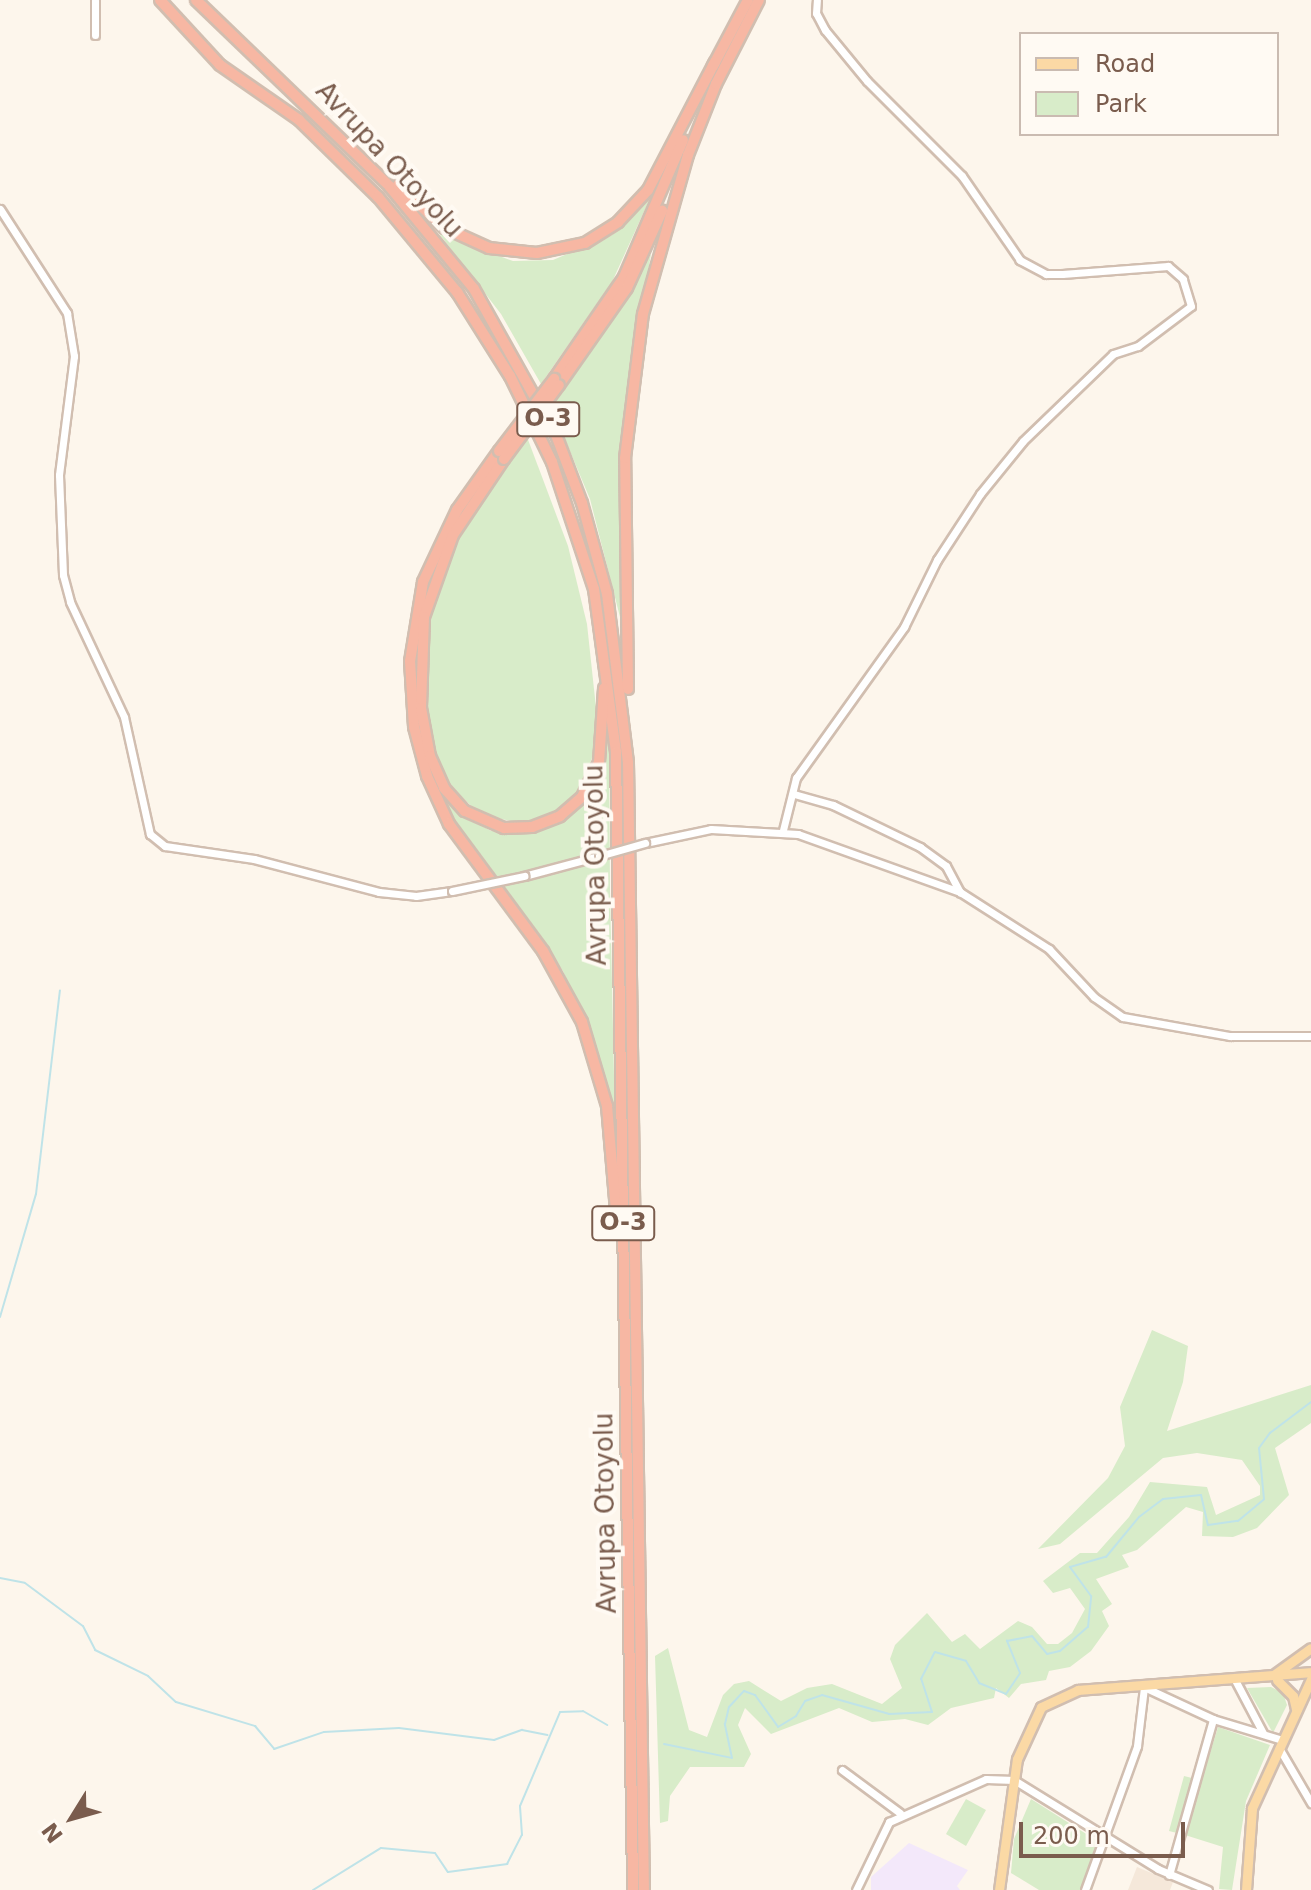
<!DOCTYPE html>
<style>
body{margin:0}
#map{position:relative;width:1311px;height:1890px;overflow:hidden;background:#fdf6ec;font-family:"DejaVu Sans",sans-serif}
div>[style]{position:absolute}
.residential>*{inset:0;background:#f5e8da}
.education>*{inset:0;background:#f3e8fa}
.green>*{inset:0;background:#d8ecc9}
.stream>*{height:2px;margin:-1px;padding:0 1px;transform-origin:1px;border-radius:1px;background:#bfe3e8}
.roads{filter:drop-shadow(2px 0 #d1beb0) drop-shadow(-2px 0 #d1beb0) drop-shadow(0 2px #d1beb0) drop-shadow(0 -2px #d1beb0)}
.minor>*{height:7px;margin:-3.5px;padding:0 3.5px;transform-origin:3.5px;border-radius:3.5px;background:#fff}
.major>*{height:9px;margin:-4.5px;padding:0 4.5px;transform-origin:4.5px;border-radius:4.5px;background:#fbd9a5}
.highway>*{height:10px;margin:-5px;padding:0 5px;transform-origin:5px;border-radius:5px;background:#f7b7a3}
.bridges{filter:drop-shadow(2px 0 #d1beb0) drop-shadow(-2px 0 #d1beb0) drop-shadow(0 2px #d1beb0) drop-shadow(0 -2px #d1beb0)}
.minor-bridge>*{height:7px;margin:-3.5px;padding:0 3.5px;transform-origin:3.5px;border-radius:3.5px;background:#fff}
.highway-bridge>*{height:10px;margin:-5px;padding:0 5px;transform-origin:5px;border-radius:5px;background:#f7b7a3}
span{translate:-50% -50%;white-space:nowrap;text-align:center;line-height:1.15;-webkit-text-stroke:8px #fffaf3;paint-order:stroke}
.shield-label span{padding:2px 6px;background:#fffaf3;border:2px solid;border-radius:6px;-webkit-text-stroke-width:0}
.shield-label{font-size:24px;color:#7a5c4d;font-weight:700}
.street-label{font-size:26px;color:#7a5c4d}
.legend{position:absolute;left:1019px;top:32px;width:260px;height:104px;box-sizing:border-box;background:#fffaf3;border:2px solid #cabbb1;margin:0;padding:10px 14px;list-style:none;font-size:24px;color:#7a5c4d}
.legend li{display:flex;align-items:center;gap:16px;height:40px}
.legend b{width:40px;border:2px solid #cabbb1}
.north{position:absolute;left:32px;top:1778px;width:80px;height:80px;-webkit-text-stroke:6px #fffaf3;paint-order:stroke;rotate:233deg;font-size:22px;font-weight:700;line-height:32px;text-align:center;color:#7a5c4d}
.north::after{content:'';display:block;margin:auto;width:28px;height:36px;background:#7a5c4d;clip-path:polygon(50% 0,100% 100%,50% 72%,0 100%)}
.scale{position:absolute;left:1019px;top:1822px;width:166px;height:36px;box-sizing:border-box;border:4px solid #7a5c4d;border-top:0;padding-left:10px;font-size:24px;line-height:28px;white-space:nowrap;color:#7a5c4d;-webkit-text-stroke:6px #fffaf3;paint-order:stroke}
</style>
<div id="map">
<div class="residential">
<i style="clip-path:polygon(1137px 1867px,1173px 1882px,1170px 1890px,1128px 1890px)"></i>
</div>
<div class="education">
<i style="clip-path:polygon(909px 1843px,968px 1870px,957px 1886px,960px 1890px,871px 1890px,871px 1877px)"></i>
</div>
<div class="green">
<i style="clip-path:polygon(652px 194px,612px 282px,541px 384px,501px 314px,430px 222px,469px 245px,513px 261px,553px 260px,612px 235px)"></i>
<i style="clip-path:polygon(651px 254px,623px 424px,620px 617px,590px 499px,551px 406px)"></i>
<i style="clip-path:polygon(527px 437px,568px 546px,587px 624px,597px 717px,594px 753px,578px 794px,560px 811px,521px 823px,481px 815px,449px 785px,433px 745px,425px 692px,432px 606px,456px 538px)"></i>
<i style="clip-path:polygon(609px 735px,610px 891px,615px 1122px,595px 1046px,563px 971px,459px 830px,439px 791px,455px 810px,491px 831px,543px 830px,564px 820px,589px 797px)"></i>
<i style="clip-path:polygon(1152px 1330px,1188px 1346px,1183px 1382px,1167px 1431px,1311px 1385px,1311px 1423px,1275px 1448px,1289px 1495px,1257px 1528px,1233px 1537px,1202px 1536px,1203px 1512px,1186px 1507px,1137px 1550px,1122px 1555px,1129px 1567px,1096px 1579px,1112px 1604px,1102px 1611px,1109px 1626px,1091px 1651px,1070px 1667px,1049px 1671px,1046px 1680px,1021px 1684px,1009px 1698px,996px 1688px,994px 1698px,951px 1708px,928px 1725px,905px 1719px,872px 1722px,839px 1708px,771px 1734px,745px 1708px,738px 1725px,751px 1754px,744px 1767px,690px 1767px,670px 1796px,668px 1821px,660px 1823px,655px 1656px,668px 1648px,689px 1730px,707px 1737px,723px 1695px,734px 1684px,749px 1681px,781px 1701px,807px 1688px,832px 1684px,882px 1704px,902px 1688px,890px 1659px,895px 1645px,927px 1613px,952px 1642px,965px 1634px,980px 1649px,1018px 1621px,1032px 1627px,1047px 1644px,1058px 1644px,1072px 1633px,1085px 1609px,1070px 1588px,1053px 1593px,1043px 1581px,1080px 1553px,1097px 1553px,1129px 1517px,1150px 1482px,1207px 1487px,1216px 1515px,1260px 1495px,1260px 1486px,1242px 1460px,1197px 1453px,1163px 1458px,1060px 1544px,1038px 1549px,1108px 1478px,1125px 1446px,1120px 1407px)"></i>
<i style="clip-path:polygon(1271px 1687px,1283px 1693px,1287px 1705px,1273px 1733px,1247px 1688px)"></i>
<i style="clip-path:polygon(1218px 1727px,1270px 1745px,1246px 1801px,1232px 1890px,1219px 1889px,1223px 1847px,1185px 1835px)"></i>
<i style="clip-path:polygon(1184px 1776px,1192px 1778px,1177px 1833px,1169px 1831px)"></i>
<i style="clip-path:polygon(966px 1799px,986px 1810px,966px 1846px,946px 1834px)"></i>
<i style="clip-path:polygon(1031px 1799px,1099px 1842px,1083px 1890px,1039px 1890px,1011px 1873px,1014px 1839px)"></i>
</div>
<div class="stream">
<i style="left:0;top:1317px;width:128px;rotate:-73.7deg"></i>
<i style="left:36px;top:1194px;width:205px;rotate:-83.3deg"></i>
<i style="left:0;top:1578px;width:25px;rotate:11deg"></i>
<i style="left:25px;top:1583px;width:72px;rotate:36.6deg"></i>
<i style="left:83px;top:1626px;width:27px;rotate:63deg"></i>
<i style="left:95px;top:1650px;width:59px;rotate:26.1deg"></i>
<i style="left:148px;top:1676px;width:38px;rotate:43deg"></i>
<i style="left:176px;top:1702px;width:83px;rotate:16.9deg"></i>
<i style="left:255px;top:1726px;width:30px;rotate:50deg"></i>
<i style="left:274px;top:1749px;width:53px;rotate:-18.8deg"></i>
<i style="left:324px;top:1732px;width:75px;rotate:-3.1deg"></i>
<i style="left:399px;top:1728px;width:96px;rotate:7.2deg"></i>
<i style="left:494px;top:1740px;width:30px;rotate:-20deg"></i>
<i style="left:522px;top:1730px;width:26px;rotate:11deg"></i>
<i style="left:664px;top:1744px;width:69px;rotate:11.6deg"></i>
<i style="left:732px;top:1758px;width:35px;rotate:-102deg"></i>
<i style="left:725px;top:1724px;width:17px;rotate:-77deg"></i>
<i style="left:729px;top:1707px;width:22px;rotate:-47deg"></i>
<i style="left:744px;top:1691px;width:12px;rotate:20deg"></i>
<i style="left:755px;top:1695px;width:39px;rotate:54deg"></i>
<i style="left:778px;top:1727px;width:21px;rotate:-31deg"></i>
<i style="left:796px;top:1716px;width:17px;rotate:-59deg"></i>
<i style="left:805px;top:1701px;width:18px;rotate:-19deg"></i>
<i style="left:822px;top:1695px;width:70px;rotate:15.8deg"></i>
<i style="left:889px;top:1714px;width:43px;rotate:-2.7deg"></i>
<i style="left:932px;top:1712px;width:35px;rotate:-108deg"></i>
<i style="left:921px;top:1679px;width:30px;rotate:-63deg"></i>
<i style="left:935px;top:1652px;width:32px;rotate:16deg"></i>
<i style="left:966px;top:1661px;width:26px;rotate:59deg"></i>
<i style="left:979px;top:1683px;width:29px;rotate:22deg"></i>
<i style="left:1006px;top:1694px;width:25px;rotate:-56deg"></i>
<i style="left:1020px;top:1673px;width:35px;rotate:-112deg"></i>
<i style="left:1007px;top:1641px;width:25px;rotate:-11deg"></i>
<i style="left:1032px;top:1636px;width:23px;rotate:50deg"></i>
<i style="left:1047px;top:1654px;width:13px;rotate:-13deg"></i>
<i style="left:1060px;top:1651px;width:37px;rotate:-41deg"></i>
<i style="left:1088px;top:1627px;width:31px;rotate:-84deg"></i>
<i style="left:1091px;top:1596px;width:36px;rotate:-126deg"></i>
<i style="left:1070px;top:1567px;width:37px;rotate:-16deg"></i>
<i style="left:1106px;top:1557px;width:52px;rotate:-50.5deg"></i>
<i style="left:1139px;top:1517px;width:30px;rotate:-37deg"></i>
<i style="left:1163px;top:1499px;width:38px;rotate:-6deg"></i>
<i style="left:1201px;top:1495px;width:31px;rotate:77deg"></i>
<i style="left:1208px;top:1525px;width:30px;rotate:-8deg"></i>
<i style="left:1238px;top:1521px;width:34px;rotate:-40deg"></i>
<i style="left:1264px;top:1499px;width:51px;rotate:-95.6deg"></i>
<i style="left:1259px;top:1448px;width:19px;rotate:-54deg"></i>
<i style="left:1270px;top:1433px;width:51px;rotate:-37.1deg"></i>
<i style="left:313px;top:1890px;width:80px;rotate:-31.7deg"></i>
<i style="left:381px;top:1848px;width:54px;rotate:5.3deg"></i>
<i style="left:435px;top:1853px;width:23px;rotate:56deg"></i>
<i style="left:448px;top:1872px;width:60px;rotate:-7.7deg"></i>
<i style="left:507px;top:1864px;width:33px;rotate:-63deg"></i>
<i style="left:522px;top:1835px;width:29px;rotate:-94deg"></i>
<i style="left:520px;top:1806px;width:102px;rotate:-66.9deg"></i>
<i style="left:560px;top:1712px;width:23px;rotate:-2deg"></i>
<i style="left:583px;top:1711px;width:28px;rotate:30deg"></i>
</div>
<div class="roads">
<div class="minor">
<i style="left:95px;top:35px;width:35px;rotate:-90deg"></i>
<i style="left:0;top:209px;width:124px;rotate:57.2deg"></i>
<i style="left:67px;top:313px;width:44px;rotate:80.8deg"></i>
<i style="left:74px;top:356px;width:120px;rotate:97.2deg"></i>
<i style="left:59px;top:475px;width:100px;rotate:87.7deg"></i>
<i style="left:63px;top:575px;width:28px;rotate:75deg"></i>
<i style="left:70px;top:602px;width:127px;rotate:64.8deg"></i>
<i style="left:124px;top:717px;width:120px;rotate:77.5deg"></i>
<i style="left:150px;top:834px;width:19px;rotate:39deg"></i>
<i style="left:165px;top:846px;width:90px;rotate:8.3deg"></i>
<i style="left:254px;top:859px;width:129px;rotate:14.8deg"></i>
<i style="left:379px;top:892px;width:37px;rotate:6deg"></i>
<i style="left:416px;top:896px;width:36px;rotate:-8deg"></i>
<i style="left:794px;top:794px;width:41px;rotate:15.8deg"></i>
<i style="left:833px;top:805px;width:97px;rotate:25.8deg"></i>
<i style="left:920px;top:847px;width:32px;rotate:36deg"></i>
<i style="left:946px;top:866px;width:30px;rotate:62deg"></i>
<i style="left:783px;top:830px;width:54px;rotate:-76deg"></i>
<i style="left:796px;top:778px;width:186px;rotate:-54.4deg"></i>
<i style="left:904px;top:627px;width:75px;rotate:-63.8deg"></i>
<i style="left:937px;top:560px;width:79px;rotate:-56.9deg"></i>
<i style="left:980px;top:494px;width:68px;rotate:-50.9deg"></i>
<i style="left:1023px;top:441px;width:125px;rotate:-44deg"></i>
<i style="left:1113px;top:354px;width:26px;rotate:-18deg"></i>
<i style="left:1138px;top:346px;width:66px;rotate:-37deg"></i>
<i style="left:1191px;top:306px;width:28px;rotate:-107deg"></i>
<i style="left:1183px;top:279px;width:20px;rotate:-139deg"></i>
<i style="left:1168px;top:266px;width:106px;rotate:175.7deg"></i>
<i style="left:1062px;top:274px;width:16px;rotate:180deg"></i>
<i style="left:1046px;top:274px;width:30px;rotate:-152deg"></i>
<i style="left:1020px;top:260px;width:102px;rotate:-124.6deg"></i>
<i style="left:962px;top:176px;width:134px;rotate:-135deg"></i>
<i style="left:867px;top:81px;width:66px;rotate:-129.5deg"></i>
<i style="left:825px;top:30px;width:19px;rotate:-118deg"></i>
<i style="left:816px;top:13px;width:13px;rotate:-86deg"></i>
<i style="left:645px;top:843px;width:67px;rotate:-12deg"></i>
<i style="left:711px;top:829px;width:87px;rotate:3.3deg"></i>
<i style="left:798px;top:834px;width:172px;rotate:19.7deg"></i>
<i style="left:960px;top:892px;width:106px;rotate:32.6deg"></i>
<i style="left:1049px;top:949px;width:66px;rotate:46.8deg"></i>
<i style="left:1094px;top:997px;width:35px;rotate:35deg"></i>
<i style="left:1123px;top:1017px;width:109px;rotate:10.1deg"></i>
<i style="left:1230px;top:1036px;width:81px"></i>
<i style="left:524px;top:876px;width:78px;rotate:-14.9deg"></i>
<i style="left:1234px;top:1678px;width:62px;rotate:62.2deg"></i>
<i style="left:1144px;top:1687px;width:76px;rotate:24.9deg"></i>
<i style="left:1213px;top:1719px;width:72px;rotate:16.9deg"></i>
<i style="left:1279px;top:1748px;width:64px;rotate:59.8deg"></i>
<i style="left:842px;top:1770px;width:72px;rotate:36.6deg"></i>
<i style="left:1169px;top:1875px;width:162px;rotate:-74.2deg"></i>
<i style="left:856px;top:1890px;width:76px;rotate:-64.1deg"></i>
<i style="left:889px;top:1822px;width:106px;rotate:-23.9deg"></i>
<i style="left:986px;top:1779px;width:28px;rotate:2deg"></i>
<i style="left:1014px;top:1780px;width:169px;rotate:31.7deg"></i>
<i style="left:1158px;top:1869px;width:54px;rotate:22.8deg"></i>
<i style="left:1085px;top:1890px;width:153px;rotate:-70.1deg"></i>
<i style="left:1137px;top:1746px;width:59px;rotate:-83.2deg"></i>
</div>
<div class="major">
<i style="left:1275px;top:1674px;width:44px;rotate:-35.8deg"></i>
<i style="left:1277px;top:1680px;width:23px;rotate:45deg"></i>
<i style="left:1293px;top:1696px;width:13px;rotate:77deg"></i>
<i style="left:999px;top:1890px;width:132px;rotate:-82.2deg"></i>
<i style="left:1017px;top:1759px;width:57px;rotate:-65.2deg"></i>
<i style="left:1041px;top:1707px;width:41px;rotate:-24.7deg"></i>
<i style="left:1078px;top:1690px;width:234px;rotate:-4.4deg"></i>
<i style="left:1246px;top:1890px;width:82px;rotate:-85.8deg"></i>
<i style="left:1252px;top:1808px;width:142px;rotate:-65.4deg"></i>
</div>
<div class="highway">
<i style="left:160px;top:0;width:88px;rotate:47.3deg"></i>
<i style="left:220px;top:65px;width:96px;rotate:34.8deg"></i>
<i style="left:299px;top:120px;width:110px;rotate:44.3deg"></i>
<i style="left:378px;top:197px;width:124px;rotate:50.3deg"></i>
<i style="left:457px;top:292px;width:99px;rotate:57.8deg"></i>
<i style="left:510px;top:376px;width:96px;rotate:64deg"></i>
<i style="left:552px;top:462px;width:134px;rotate:71.7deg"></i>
<i style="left:594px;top:589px;width:164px;rotate:82.3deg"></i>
<i style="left:616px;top:752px;width:1138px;rotate:89.14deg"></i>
<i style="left:196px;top:0;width:269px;rotate:43.9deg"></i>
<i style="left:390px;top:187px;width:132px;rotate:50.5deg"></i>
<i style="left:474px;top:289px;width:167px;rotate:60.7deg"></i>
<i style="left:556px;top:435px;width:73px;rotate:69.1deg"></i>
<i style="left:582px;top:503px;width:94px;rotate:74.6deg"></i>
<i style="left:607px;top:594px;width:170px;rotate:82.9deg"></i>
<i style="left:628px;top:763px;width:1127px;rotate:89.19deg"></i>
<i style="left:713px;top:66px;width:75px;rotate:-62.1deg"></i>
<i style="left:398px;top:185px;width:64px;rotate:42.5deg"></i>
<i style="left:445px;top:228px;width:48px;rotate:24.4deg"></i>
<i style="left:489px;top:248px;width:48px;rotate:5.9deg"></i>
<i style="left:537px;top:253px;width:49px;rotate:-11.8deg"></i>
<i style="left:585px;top:243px;width:39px;rotate:-32deg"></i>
<i style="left:618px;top:222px;width:44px;rotate:-46.8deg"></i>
<i style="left:648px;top:190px;width:144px;rotate:-62.4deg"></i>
<i style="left:554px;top:379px;width:124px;rotate:-55.5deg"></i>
<i style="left:624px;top:277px;width:149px;rotate:-66.7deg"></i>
<i style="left:559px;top:385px;width:118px;rotate:-55deg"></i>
<i style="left:627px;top:288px;width:85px;rotate:-65.6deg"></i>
<i style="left:499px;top:451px;width:72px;rotate:125.4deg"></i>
<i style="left:457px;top:510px;width:80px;rotate:115.3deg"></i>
<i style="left:423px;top:582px;width:80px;rotate:99.3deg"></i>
<i style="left:410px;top:661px;width:66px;rotate:86.5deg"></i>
<i style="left:414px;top:727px;width:51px;rotate:75.1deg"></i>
<i style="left:427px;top:776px;width:53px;rotate:65.4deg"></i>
<i style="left:449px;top:824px;width:158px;rotate:53.5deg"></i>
<i style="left:543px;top:951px;width:81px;rotate:61.2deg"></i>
<i style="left:582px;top:1022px;width:88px;rotate:73.4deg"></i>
<i style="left:607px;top:1106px;width:104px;rotate:85.1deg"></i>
<i style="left:504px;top:459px;width:92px;rotate:123.9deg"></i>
<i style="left:453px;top:535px;width:87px;rotate:109.5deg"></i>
<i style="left:424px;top:617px;width:91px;rotate:91.9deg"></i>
<i style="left:421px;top:708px;width:49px;rotate:79.4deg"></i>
<i style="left:430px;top:756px;width:35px;rotate:66deg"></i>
<i style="left:444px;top:788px;width:31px;rotate:48deg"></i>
<i style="left:465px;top:811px;width:43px;rotate:23.6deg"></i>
<i style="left:504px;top:828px;width:28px;rotate:-2deg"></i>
<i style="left:532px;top:827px;width:30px;rotate:-21deg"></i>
<i style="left:560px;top:816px;width:29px;rotate:-41deg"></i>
<i style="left:582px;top:797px;width:39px;rotate:-64deg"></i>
<i style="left:599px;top:762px;width:74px;rotate:-86.1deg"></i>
<i style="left:628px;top:689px;width:231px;rotate:-90.7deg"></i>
<i style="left:625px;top:458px;width:145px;rotate:-82.9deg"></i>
<i style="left:643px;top:314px;width:165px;rotate:-74.2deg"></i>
<i style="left:688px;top:155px;width:76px;rotate:-68.5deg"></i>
<i style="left:716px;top:84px;width:94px;rotate:-62.9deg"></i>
</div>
</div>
<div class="bridges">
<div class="minor-bridge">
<i style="left:599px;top:856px;width:48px;rotate:-15.8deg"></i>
<i style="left:452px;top:891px;width:74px;rotate:-11.8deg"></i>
</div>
<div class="highway-bridge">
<i style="left:499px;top:451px;width:91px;rotate:-52.6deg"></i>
<i style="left:504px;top:459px;width:92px;rotate:-53.4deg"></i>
</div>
</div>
<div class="shield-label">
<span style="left:548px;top:419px">O-3</span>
<span style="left:623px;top:1223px">O-3</span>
</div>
<div class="street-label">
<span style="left:389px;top:160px;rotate:47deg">Avrupa Otoyolu</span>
<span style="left:596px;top:865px;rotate:-91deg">Avrupa Otoyolu</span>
<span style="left:606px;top:1513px;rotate:-91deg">Avrupa Otoyolu</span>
</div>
<ul class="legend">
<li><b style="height:10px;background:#fbd9a5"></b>Road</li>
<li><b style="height:22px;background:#d8ecc9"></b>Park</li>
</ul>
<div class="north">N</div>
<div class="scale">200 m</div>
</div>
